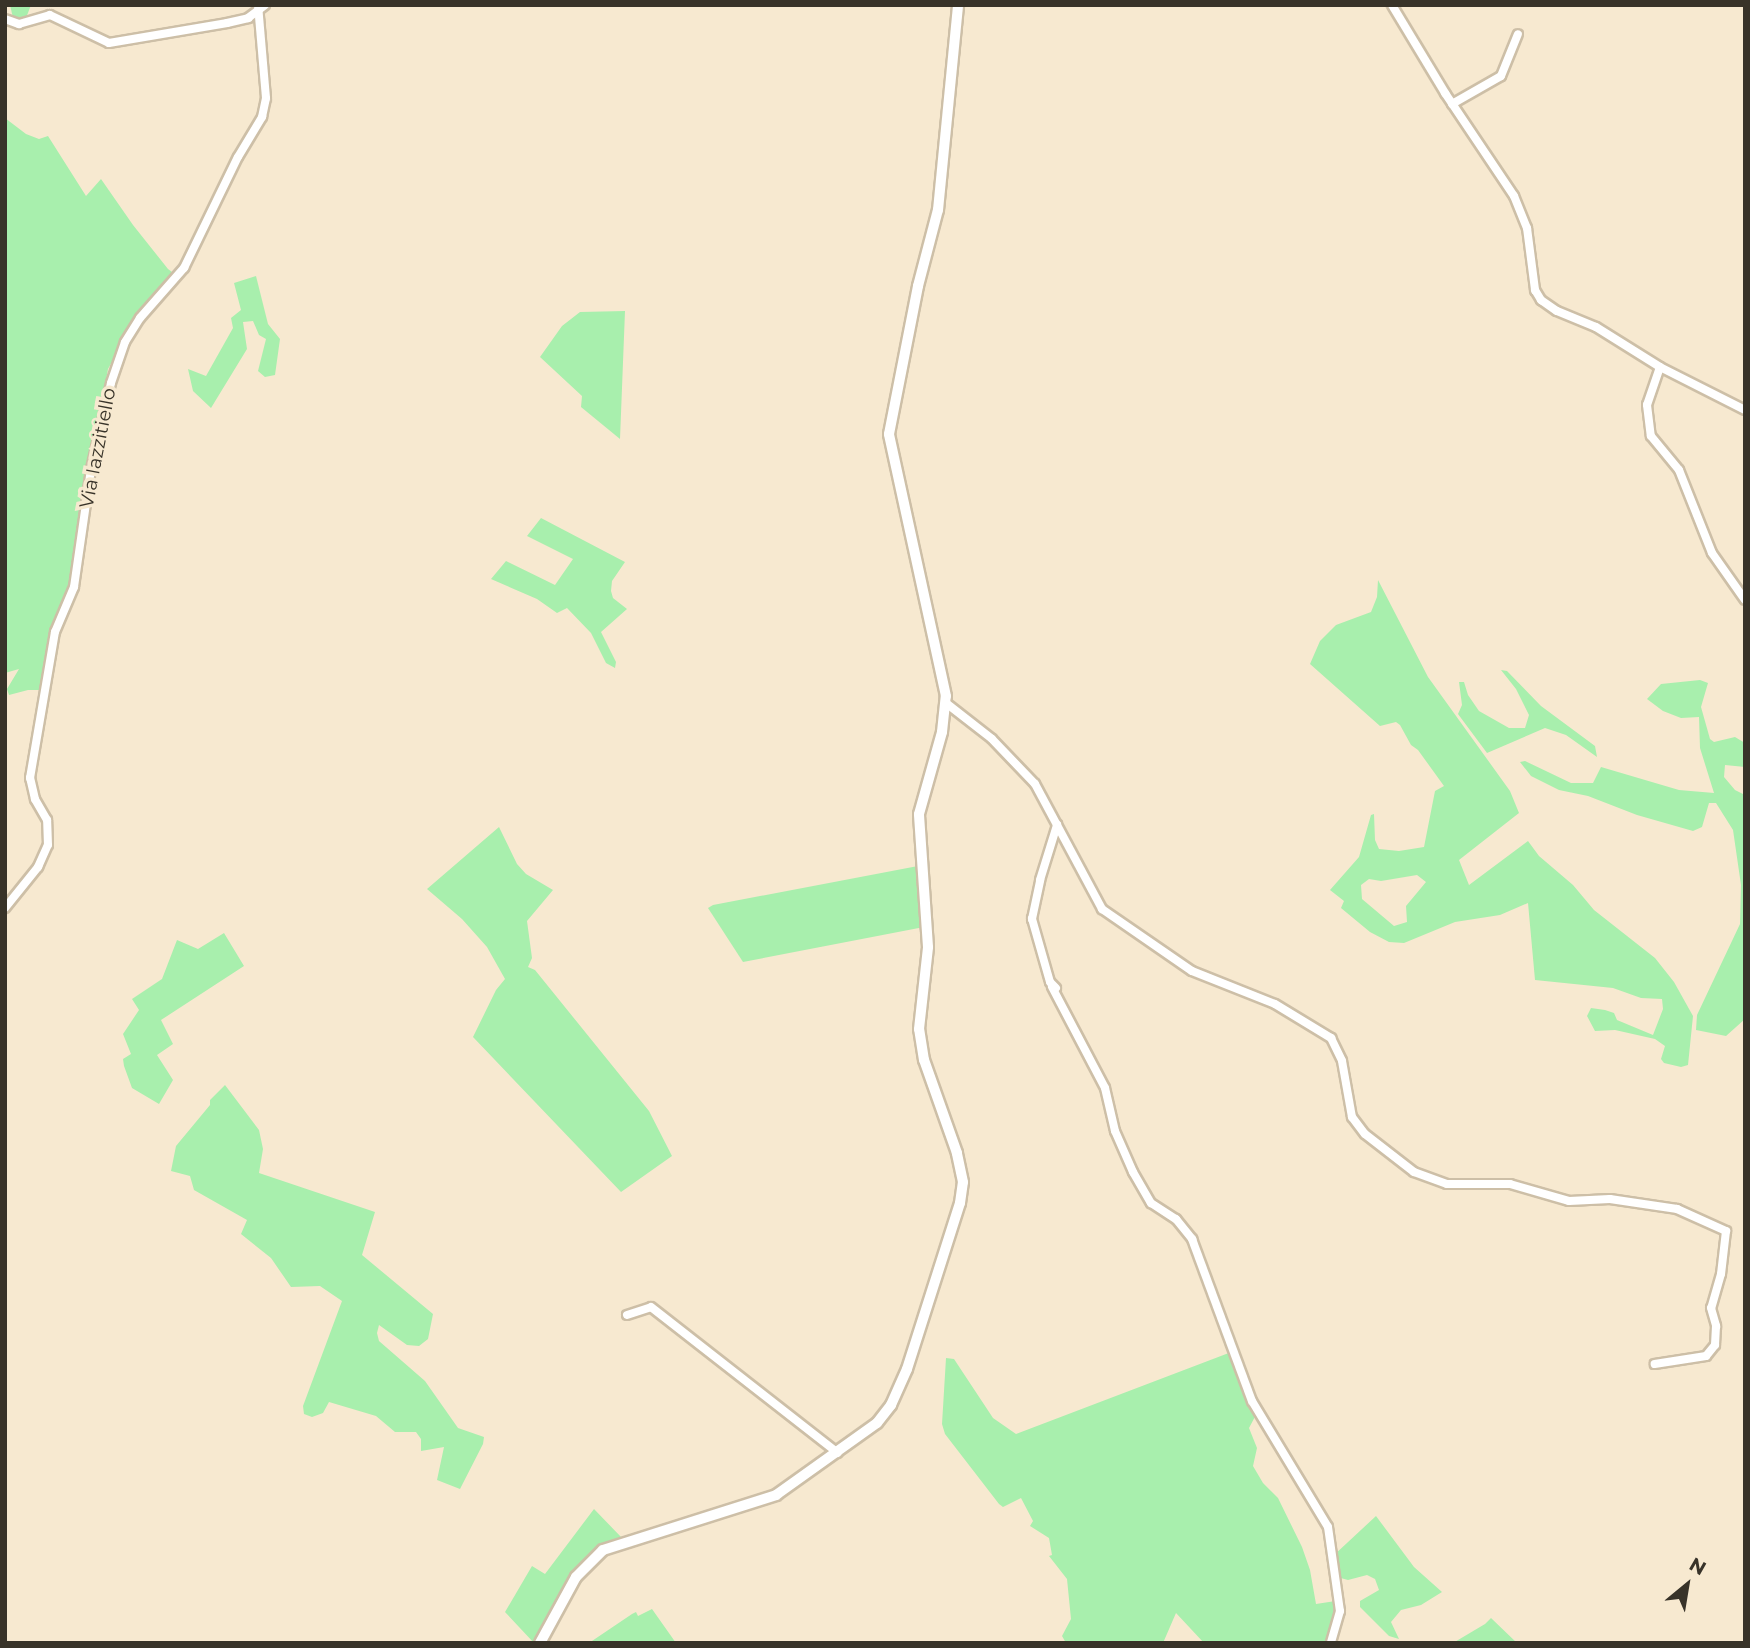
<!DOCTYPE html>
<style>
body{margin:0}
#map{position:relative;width:1750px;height:1648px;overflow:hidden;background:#f7e9d0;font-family:Montserrat,sans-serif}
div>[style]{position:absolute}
.green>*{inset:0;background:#a8efad}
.roads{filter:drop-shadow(2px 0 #cdbfa7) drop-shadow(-2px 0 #cdbfa7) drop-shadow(0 2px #cdbfa7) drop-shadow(0 -2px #cdbfa7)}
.minor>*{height:8px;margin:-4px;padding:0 4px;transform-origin:4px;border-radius:4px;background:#fff}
.major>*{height:10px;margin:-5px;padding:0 5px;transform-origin:5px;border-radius:5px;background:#fff}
span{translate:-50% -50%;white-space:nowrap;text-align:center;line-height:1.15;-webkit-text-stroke:7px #f7e9d0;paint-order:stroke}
.street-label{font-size:19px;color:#383329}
.frame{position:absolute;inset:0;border:7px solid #383329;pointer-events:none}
.north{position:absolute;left:1652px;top:1550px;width:70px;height:70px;-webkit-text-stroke:5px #f7e9d0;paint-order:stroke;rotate:30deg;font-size:19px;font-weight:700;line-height:28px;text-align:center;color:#383329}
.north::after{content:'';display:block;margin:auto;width:24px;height:32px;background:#383329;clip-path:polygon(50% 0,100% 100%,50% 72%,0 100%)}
</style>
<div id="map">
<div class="green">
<i style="clip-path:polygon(10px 5px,31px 5px,26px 18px,14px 22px)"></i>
<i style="clip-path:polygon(5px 118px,26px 134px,39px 139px,48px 136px,86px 196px,101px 179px,133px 225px,168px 269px,176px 275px,131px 327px,108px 369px,68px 599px,43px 690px,28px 690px,9px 695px,7px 689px,19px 669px,5px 673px)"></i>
<i style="clip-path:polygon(256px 276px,268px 324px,280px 339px,275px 375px,265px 377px,258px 371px,266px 339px,259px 335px,253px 321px,243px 322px,247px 349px,211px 408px,193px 391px,188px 369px,206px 376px,233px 328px,231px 318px,241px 310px,234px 283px)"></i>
<i style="clip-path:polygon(625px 311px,620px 439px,581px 407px,582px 396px,540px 357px,562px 326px,580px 312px)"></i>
<i style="clip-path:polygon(541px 518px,625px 562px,612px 581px,611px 591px,613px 598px,627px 609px,601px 632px,616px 662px,615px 668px,606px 663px,591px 633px,567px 608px,557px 613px,537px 599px,491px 579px,506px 561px,555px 585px,573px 559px,527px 536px)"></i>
<i style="clip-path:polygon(evenodd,1378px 580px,1428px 677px,1510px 791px,1519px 813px,1459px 860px,1469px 885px,1528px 841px,1539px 856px,1573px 885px,1594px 910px,1655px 958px,1674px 982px,1693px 1016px,1688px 1065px,1681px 1067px,1664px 1063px,1661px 1059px,1665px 1046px,1655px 1039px,1615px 1030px,1595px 1031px,1587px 1016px,1591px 1008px,1605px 1010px,1614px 1013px,1617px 1020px,1653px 1035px,1663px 1009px,1662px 999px,1641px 998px,1613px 988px,1535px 980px,1528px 903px,1500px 915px,1455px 922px,1404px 943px,1389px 942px,1370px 932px,1341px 908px,1344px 901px,1330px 890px,1359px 857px,1371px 815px,1374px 814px,1375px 840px,1379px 849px,1399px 851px,1424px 847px,1435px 791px,1444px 786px,1418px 750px,1411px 745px,1400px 725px,1396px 722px,1380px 726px,1310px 664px,1320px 641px,1336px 625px,1371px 612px,1377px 597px,1378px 580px,1417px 875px,1426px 882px,1406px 906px,1407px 922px,1394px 926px,1362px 899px,1361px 885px,1369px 879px,1381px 881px,1417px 875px)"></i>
<i style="clip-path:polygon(1501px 670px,1507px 671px,1541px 706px,1595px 746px,1597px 757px,1566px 735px,1545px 728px,1487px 753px,1458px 714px,1462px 705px,1459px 682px,1464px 682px,1468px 695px,1479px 711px,1509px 728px,1525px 728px,1529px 715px,1516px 689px)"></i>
<i style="clip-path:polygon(1700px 680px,1708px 683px,1701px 707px,1710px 739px,1714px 742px,1735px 737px,1745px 743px,1745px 767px,1725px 765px,1724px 777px,1735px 790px,1745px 795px,1745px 1019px,1726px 1036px,1696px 1030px,1697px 1015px,1740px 924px,1741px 885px,1733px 830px,1716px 803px,1709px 803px,1702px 827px,1693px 831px,1637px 815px,1588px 796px,1559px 790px,1531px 776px,1520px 762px,1525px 761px,1571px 783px,1593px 783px,1601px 767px,1679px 790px,1714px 793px,1700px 748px,1699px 717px,1681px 718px,1663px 711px,1647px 699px,1661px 684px)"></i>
<i style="clip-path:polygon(499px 827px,517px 864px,526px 874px,553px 890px,527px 921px,532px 958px,528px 967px,535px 970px,649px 1111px,672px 1156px,621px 1192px,473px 1037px,496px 990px,505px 979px,487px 947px,462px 919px,427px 889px)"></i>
<i style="clip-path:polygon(918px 866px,924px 927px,743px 962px,708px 908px,713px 905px)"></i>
<i style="clip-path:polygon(224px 933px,244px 966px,161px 1020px,173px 1044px,157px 1055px,173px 1080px,159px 1104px,132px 1088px,124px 1066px,123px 1059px,131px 1054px,123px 1034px,139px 1010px,132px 999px,162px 979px,177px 940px,198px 949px)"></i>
<i style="clip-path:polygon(225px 1085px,259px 1130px,263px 1149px,259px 1173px,375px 1212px,362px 1255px,433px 1314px,428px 1339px,419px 1346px,407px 1345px,379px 1325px,377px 1333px,379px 1341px,425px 1381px,458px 1428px,484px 1437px,483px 1444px,460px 1489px,437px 1480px,444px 1447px,421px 1451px,421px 1439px,416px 1432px,395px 1432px,376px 1416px,329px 1402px,323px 1413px,312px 1417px,304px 1414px,303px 1406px,342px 1301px,320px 1286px,291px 1287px,271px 1258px,241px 1234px,247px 1220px,194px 1190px,190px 1176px,171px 1171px,176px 1146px,210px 1105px,210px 1100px)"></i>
<i style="clip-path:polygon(1234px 1351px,1257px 1413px,1249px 1428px,1257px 1448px,1253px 1466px,1263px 1483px,1278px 1498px,1302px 1547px,1310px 1570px,1316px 1604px,1342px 1600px,1333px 1643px,1204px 1643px,1176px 1613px,1163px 1643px,1066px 1643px,1062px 1636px,1071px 1619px,1067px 1579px,1049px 1556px,1052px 1555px,1049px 1538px,1030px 1526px,1033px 1521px,1021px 1498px,1003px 1507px,999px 1504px,945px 1434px,942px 1424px,946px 1358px,954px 1359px,993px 1418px,1016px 1434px)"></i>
<i style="clip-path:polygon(594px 1509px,622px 1538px,603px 1546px,585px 1560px,537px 1643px,534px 1643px,505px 1612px,532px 1566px,545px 1574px)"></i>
<i style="clip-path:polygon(1376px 1516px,1414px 1567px,1442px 1592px,1421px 1605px,1401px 1610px,1391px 1622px,1399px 1639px,1389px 1636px,1360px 1607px,1360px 1601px,1379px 1590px,1375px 1579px,1367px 1575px,1348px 1580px,1337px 1577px,1333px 1556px)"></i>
<i style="clip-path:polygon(652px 1609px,676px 1643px,589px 1643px,632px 1614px,636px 1612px,638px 1616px)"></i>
<i style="clip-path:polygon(1491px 1618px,1517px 1643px,1453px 1643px,1485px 1624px)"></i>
</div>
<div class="roads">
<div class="minor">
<i style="left:1392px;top:5px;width:103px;rotate:58.9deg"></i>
<i style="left:1445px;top:93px;width:124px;rotate:56.2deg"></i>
<i style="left:1514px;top:196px;width:35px;rotate:68deg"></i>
<i style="left:1527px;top:228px;width:63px;rotate:82.6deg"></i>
<i style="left:1535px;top:290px;width:12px;rotate:59deg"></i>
<i style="left:1541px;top:300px;width:19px;rotate:35deg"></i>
<i style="left:1557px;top:311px;width:42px;rotate:22.3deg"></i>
<i style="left:1596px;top:327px;width:75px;rotate:32deg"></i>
<i style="left:1660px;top:367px;width:40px;rotate:108.9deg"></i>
<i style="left:1647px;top:405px;width:31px;rotate:83deg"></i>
<i style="left:1651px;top:436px;width:44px;rotate:50.5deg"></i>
<i style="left:1679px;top:470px;width:89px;rotate:68.3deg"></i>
<i style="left:1712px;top:553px;width:57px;rotate:54.9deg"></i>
<i style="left:5px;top:19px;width:15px;rotate:20deg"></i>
<i style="left:19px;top:24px;width:32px;rotate:-16deg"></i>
<i style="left:50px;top:15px;width:65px;rotate:25.4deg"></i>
<i style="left:109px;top:43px;width:120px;rotate:-9.6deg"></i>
<i style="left:227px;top:23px;width:22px;rotate:-13deg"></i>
<i style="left:248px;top:18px;width:21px;rotate:-37deg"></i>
<i style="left:1452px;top:104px;width:56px;rotate:-29.7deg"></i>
<i style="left:1501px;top:76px;width:45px;rotate:-68deg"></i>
<i style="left:1660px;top:367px;width:95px;rotate:26.8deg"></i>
<i style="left:946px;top:703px;width:58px;rotate:38deg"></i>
<i style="left:992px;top:739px;width:62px;rotate:46.3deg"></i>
<i style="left:1035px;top:784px;width:142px;rotate:61.8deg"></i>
<i style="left:1102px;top:909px;width:109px;rotate:34.6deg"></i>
<i style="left:1192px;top:971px;width:89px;rotate:21.7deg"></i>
<i style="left:1275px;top:1004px;width:66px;rotate:31.3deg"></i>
<i style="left:1331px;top:1038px;width:25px;rotate:64deg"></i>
<i style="left:1342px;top:1061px;width:57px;rotate:79.9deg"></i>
<i style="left:1352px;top:1117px;width:21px;rotate:53deg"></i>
<i style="left:1365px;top:1134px;width:62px;rotate:37.8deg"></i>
<i style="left:1414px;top:1172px;width:35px;rotate:20deg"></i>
<i style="left:1447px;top:1184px;width:63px"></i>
<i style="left:1510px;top:1184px;width:61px;rotate:16.1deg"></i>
<i style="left:1569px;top:1201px;width:41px;rotate:-2.8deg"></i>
<i style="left:1610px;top:1199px;width:68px;rotate:8.5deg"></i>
<i style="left:1677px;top:1209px;width:54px;rotate:24.2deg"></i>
<i style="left:1726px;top:1231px;width:43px;rotate:96.6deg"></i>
<i style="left:1721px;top:1274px;width:35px;rotate:106deg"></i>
<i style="left:1711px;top:1308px;width:19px;rotate:74deg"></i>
<i style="left:1716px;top:1326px;width:19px;rotate:93deg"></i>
<i style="left:1715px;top:1345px;width:14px;rotate:129deg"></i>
<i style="left:1706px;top:1356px;width:52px;rotate:171.1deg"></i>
<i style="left:5px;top:908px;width:53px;rotate:-51.2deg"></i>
<i style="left:38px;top:867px;width:24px;rotate:-66deg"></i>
<i style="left:48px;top:845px;width:25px;rotate:-92deg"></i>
<i style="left:47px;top:820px;width:24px;rotate:-120deg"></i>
<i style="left:35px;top:799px;width:22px;rotate:-103deg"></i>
<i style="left:30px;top:778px;width:148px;rotate:-80.3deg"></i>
<i style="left:55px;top:632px;width:49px;rotate:-67.1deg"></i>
<i style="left:74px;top:587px;width:119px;rotate:-81.8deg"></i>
<i style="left:91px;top:469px;width:88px;rotate:-76.9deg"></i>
<i style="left:111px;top:383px;width:43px;rotate:-71.1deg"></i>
<i style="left:125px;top:342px;width:28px;rotate:-58deg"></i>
<i style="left:140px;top:318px;width:67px;rotate:-48.7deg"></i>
<i style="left:184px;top:268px;width:123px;rotate:-64.1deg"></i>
<i style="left:238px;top:157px;width:47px;rotate:-59deg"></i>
<i style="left:262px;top:117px;width:19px;rotate:-78deg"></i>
<i style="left:266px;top:98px;width:93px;rotate:-94.9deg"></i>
<i style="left:1052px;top:987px;width:114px;rotate:62.3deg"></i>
<i style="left:1105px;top:1088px;width:44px;rotate:76.9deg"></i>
<i style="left:1115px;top:1131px;width:45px;rotate:66.3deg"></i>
<i style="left:1133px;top:1172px;width:36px;rotate:60deg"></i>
<i style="left:1151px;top:1203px;width:30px;rotate:33deg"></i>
<i style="left:1176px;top:1219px;width:26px;rotate:51deg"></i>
<i style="left:1192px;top:1239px;width:173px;rotate:69.7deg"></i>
<i style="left:1252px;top:1401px;width:147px;rotate:58.9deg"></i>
<i style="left:1328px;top:1527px;width:85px;rotate:81.9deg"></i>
<i style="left:1340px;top:1611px;width:33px;rotate:106deg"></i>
<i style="left:1056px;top:988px;width:8px;rotate:-135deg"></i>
<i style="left:1050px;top:982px;width:66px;rotate:-105.9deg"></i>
<i style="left:1032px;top:919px;width:40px;rotate:-78deg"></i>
<i style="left:1040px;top:880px;width:58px;rotate:-72.8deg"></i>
<i style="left:627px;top:1315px;width:25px;rotate:-18deg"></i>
<i style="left:651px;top:1307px;width:237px;rotate:38deg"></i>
</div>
<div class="major">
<i style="left:540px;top:1643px;width:75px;rotate:-61.4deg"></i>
<i style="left:576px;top:1577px;width:38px;rotate:-45deg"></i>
<i style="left:603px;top:1550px;width:182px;rotate:-17.6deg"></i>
<i style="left:776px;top:1495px;width:124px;rotate:-35.5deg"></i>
<i style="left:877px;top:1423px;width:23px;rotate:-52deg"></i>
<i style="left:891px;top:1405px;width:39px;rotate:-66deg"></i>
<i style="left:907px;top:1369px;width:174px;rotate:-72.3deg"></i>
<i style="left:960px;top:1203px;width:21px;rotate:-82deg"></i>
<i style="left:963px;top:1182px;width:30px;rotate:-102deg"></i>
<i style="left:957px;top:1153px;width:99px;rotate:-109.5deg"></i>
<i style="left:924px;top:1060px;width:31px;rotate:-99deg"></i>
<i style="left:919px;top:1029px;width:82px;rotate:-83.7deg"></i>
<i style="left:928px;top:947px;width:133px;rotate:-93.9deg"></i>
<i style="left:919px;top:814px;width:85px;rotate:-74.3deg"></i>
<i style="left:942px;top:732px;width:36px;rotate:-84deg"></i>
<i style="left:946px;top:696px;width:268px;rotate:-102.3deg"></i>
<i style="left:889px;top:434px;width:151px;rotate:-78.9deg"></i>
<i style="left:918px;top:286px;width:79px;rotate:-75.3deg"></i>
<i style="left:938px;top:210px;width:206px;rotate:-84.4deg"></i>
</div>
</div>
<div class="street-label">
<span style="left:98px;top:448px;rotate:-79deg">Via Iazzitiello</span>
</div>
<div class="frame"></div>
<div class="north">N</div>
</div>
